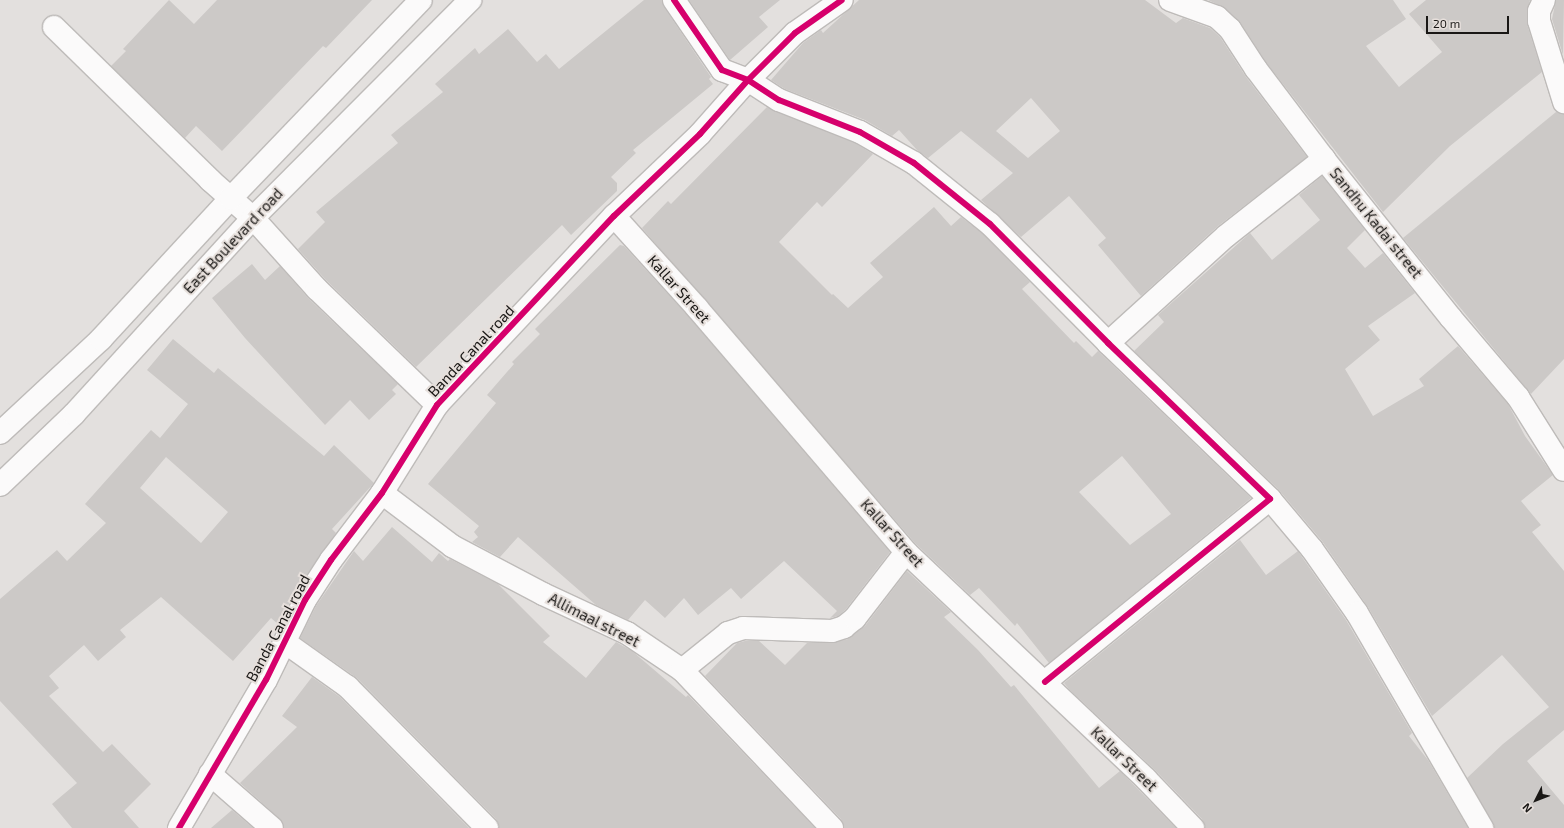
<!DOCTYPE html>
<style>
body{margin:0}
#map{position:relative;width:1564px;height:828px;overflow:hidden;background:#e3e0de;font-family:"Exo 2",sans-serif}
div>[style]{position:absolute}
.building>*{inset:0;background:#ccc9c7}
.roads{filter:drop-shadow(1px 0 #bebbb9) drop-shadow(-1px 0 #bebbb9) drop-shadow(0 1px #bebbb9) drop-shadow(0 -1px #bebbb9)}
.minor>*{height:22px;margin:-11px;padding:0 11px;transform-origin:11px;border-radius:11px;background:#fbfafa}
.major>*{height:22px;margin:-11px;padding:0 11px;transform-origin:11px;border-radius:11px;background:#fbfafa}
.cycleway>*{height:6px;margin:-3px;padding:0 3px;transform-origin:3px;border-radius:3px;background:#d6006c}
span{translate:-50% -50%;white-space:nowrap;text-align:center;line-height:1.15;-webkit-text-stroke:4px #e6dfdb;paint-order:stroke}
.street-label{font-size:15px;color:#191715}
.north{position:absolute;left:1516px;top:780px;width:40px;height:40px;-webkit-text-stroke:3px #e6dfdb;paint-order:stroke;rotate:228deg;font-size:11px;font-weight:700;line-height:16px;text-align:center;color:#191715}
.north::after{content:'';display:block;margin:auto;width:14px;height:18px;background:#191715;clip-path:polygon(50% 0,100% 100%,50% 72%,0 100%)}
.scale{position:absolute;left:1426px;top:16px;width:83px;height:18px;box-sizing:border-box;border:2px solid #191715;border-top:0;padding-left:5px;font-size:12px;line-height:14px;white-space:nowrap;color:#191715;-webkit-text-stroke:3px #e6dfdb;paint-order:stroke}
</style>
<div id="map">
<div class="building">
<i style="clip-path:polygon(169px 0,194px 24px,217px 0,372px 0,326px 48px,323px 46px,222px 151px,196px 126px,185px 138px,111px 66px,126px 51px,123px 49px)"></i>
<i style="clip-path:polygon(644px 0,662px 0,664px 7px,711px 77px,709px 79px,713px 84px,633px 150px,636px 153px,611px 177px,617px 183px,617px 191px,571px 235px,562px 225px,416px 367px,326px 280px,298px 249px,325px 222px,316px 212px,398px 143px,391px 135px,443px 92px,435px 84px,475px 48px,479px 54px,508px 29px,537px 62px,546px 54px,559px 69px)"></i>
<i style="clip-path:polygon(689px 0,780px 0,759px 17px,768px 27px,730px 60px)"></i>
<i style="clip-path:polygon(evenodd,859px 0,1145px 0,1176px 23px,1183px 18px,1210px 28px,1220px 37px,1246px 77px,1307px 157px,1218px 226px,1141px 296px,1098px 245px,1106px 238px,1069px 196px,1021px 237px,981px 200px,1013px 173px,961px 131px,928px 158px,917px 150px,899px 130px,892px 136px,865px 120px,785px 89px,771px 80px,803px 43px,821px 30px,823px 33px,859px 0,1031px 98px,1060px 131px,1028px 158px,996px 131px,1031px 98px)"></i>
<i style="clip-path:polygon(1208px 0,1393px 0,1406px 19px,1366px 46px,1399px 87px,1442px 52px,1409px 14px,1426px 0,1530px 0,1527px 11px,1527px 24px,1542px 72px,1450px 146px,1383px 212px,1266px 62px,1240px 22px,1225px 8px)"></i>
<i style="clip-path:polygon(1556px 0,1564px 0,1563px 55px,1552px 19px)"></i>
<i style="clip-path:polygon(evenodd,767px 107px,855px 143px,873px 154px,822px 207px,817px 202px,779px 242px,832px 295px,833px 294px,848px 308px,883px 277px,870px 263px,934px 207px,951px 226px,961px 217px,982px 233px,1030px 282px,1022px 289px,1074px 343px,1076px 341px,1092px 357px,1098px 351px,1251px 498px,1049px 663px,1017px 623px,1015px 626px,979px 588px,970px 595px,915px 543px,642px 228px,668px 201px,671px 204px,767px 107px,1122px 456px,1171px 514px,1130px 545px,1079px 492px,1122px 456px)"></i>
<i style="clip-path:polygon(1556px 112px,1564px 114px,1564px 359px,1531px 394px,1403px 238px)"></i>
<i style="clip-path:polygon(1322px 176px,1365px 230px,1347px 248px,1365px 268px,1383px 253px,1415px 293px,1368px 326px,1380px 340px,1345px 369px,1373px 416px,1424px 386px,1419px 379px,1458px 346px,1508px 404px,1525px 436px,1553px 475px,1521px 501px,1541px 525px,1532px 532px,1564px 571px,1564px 730px,1527px 761px,1564px 805px,1564px 828px,1494px 828px,1467px 778px,1503px 744px,1549px 707px,1502px 655px,1432px 716px,1368px 607px,1322px 541px,1279px 490px,1134px 351px,1164px 322px,1158px 315px,1250px 233px,1272px 260px,1320px 220px,1299px 195px)"></i>
<i style="clip-path:polygon(620px 245px,624px 246px,688px 316px,890px 552px,846px 609px,838px 616px,830px 618px,837px 611px,784px 561px,741px 599px,731px 588px,698px 615px,684px 598px,665px 618px,645px 600px,628px 620px,596px 605px,518px 537px,500px 557px,472px 542px,478px 537px,474px 532px,479px 526px,428px 484px,496px 403px,487px 395px,514px 364px,512px 362px,540px 334px,535px 329px)"></i>
<i style="clip-path:polygon(252px 264px,265px 280px,280px 266px,308px 298px,398px 384px,392px 390px,396px 394px,369px 420px,350px 400px,325px 425px,245px 338px,212px 298px)"></i>
<i style="clip-path:polygon(evenodd,173px 339px,214px 373px,218px 368px,324px 456px,334px 445px,374px 483px,332px 529px,336px 533px,294px 593px,279px 625px,271px 618px,233px 661px,161px 597px,120px 630px,126px 637px,98px 661px,84px 645px,49px 676px,59px 688px,49px 696px,103px 752px,112px 744px,151px 784px,124px 811px,139px 828px,72px 828px,52px 804px,77px 783px,0 701px,0 599px,57px 550px,67px 561px,106px 523px,85px 504px,151px 430px,160px 438px,188px 404px,147px 370px,173px 339px,166px 457px,228px 512px,201px 543px,140px 488px,166px 457px)"></i>
<i style="clip-path:polygon(392px 527px,432px 562px,439px 553px,448px 561px,450px 559px,498px 584px,550px 636px,543px 642px,586px 678px,616px 642px,632px 651px,686px 697px,688px 695px,815px 828px,499px 828px,496px 819px,357px 678px,300px 638px,316px 606px,354px 551px,363px 561px)"></i>
<i style="clip-path:polygon(1240px 540px,1266px 575px,1298px 551px,1302px 557px,1346px 620px,1412px 733px,1409px 736px,1428px 760px,1468px 828px,1205px 828px,1202px 819px,1155px 770px,1069px 689px,1064px 683px)"></i>
<i style="clip-path:polygon(907px 571px,951px 612px,944px 617px,978px 650px,1011px 687px,1014px 685px,1099px 788px,1120px 771px,1176px 828px,844px 828px,841px 819px,705px 676px,737px 643px,745px 641px,759px 641px,785px 665px,807px 643px,832px 643px,848px 639px,865px 626px)"></i>
<i style="clip-path:polygon(312px 677px,340px 697px,469px 828px,284px 828px,280px 819px,240px 783px,297px 727px,282px 716px)"></i>
<i style="clip-path:polygon(232px 810px,253px 828px,211px 828px)"></i>
</div>
<div class="roads">
<div class="minor">
<i style="left:674px;top:0;width:85px;rotate:55.6deg"></i>
<i style="left:722px;top:70px;width:28px;rotate:21deg"></i>
<i style="left:748px;top:80px;width:37px;rotate:33deg"></i>
<i style="left:779px;top:100px;width:87px;rotate:21.6deg"></i>
<i style="left:860px;top:132px;width:62px;rotate:29.9deg"></i>
<i style="left:914px;top:163px;width:97px;rotate:38.8deg"></i>
<i style="left:990px;top:224px;width:168px;rotate:45.2deg"></i>
<i style="left:1108px;top:343px;width:225px;rotate:43.9deg"></i>
<i style="left:1270px;top:499px;width:290px;rotate:140.9deg"></i>
<i style="left:1170px;top:0;width:50px;rotate:19.9deg"></i>
<i style="left:1217px;top:17px;width:18px;rotate:43deg"></i>
<i style="left:1230px;top:29px;width:48px;rotate:57deg"></i>
<i style="left:1256px;top:69px;width:113px;rotate:52.9deg"></i>
<i style="left:1324px;top:159px;width:203px;rotate:51.4deg"></i>
<i style="left:1451px;top:318px;width:104px;rotate:49.7deg"></i>
<i style="left:1518px;top:397px;width:86px;rotate:57.8deg"></i>
<i style="left:1544px;top:0;width:12px;rotate:114deg"></i>
<i style="left:1539px;top:11px;width:10px;rotate:90deg"></i>
<i style="left:1539px;top:21px;width:85px;rotate:72.8deg"></i>
<i style="left:54px;top:27px;width:219px;rotate:44.4deg"></i>
<i style="left:210px;top:180px;width:57px;rotate:41.5deg"></i>
<i style="left:253px;top:218px;width:96px;rotate:48deg"></i>
<i style="left:317px;top:289px;width:167px;rotate:44deg"></i>
<i style="left:614px;top:216px;width:124px;rotate:47.9deg"></i>
<i style="left:697px;top:308px;width:321px;rotate:49.4deg"></i>
<i style="left:906px;top:552px;width:330px;rotate:43.4deg"></i>
<i style="left:1146px;top:779px;width:68px;rotate:46.2deg"></i>
<i style="left:1108px;top:343px;width:159px;rotate:-42.2deg"></i>
<i style="left:1226px;top:236px;width:125px;rotate:-38.2deg"></i>
<i style="left:382px;top:493px;width:88px;rotate:37.1deg"></i>
<i style="left:452px;top:546px;width:103px;rotate:27.8deg"></i>
<i style="left:543px;top:594px;width:93px;rotate:24.9deg"></i>
<i style="left:627px;top:633px;width:66px;rotate:33.9deg"></i>
<i style="left:682px;top:670px;width:218px;rotate:46.5deg"></i>
<i style="left:1270px;top:499px;width:65px;rotate:50deg"></i>
<i style="left:1312px;top:549px;width:78px;rotate:54.9deg"></i>
<i style="left:1357px;top:613px;width:249px;rotate:59.8deg"></i>
<i style="left:286px;top:643px;width:76px;rotate:35.4deg"></i>
<i style="left:348px;top:687px;width:198px;rotate:45.4deg"></i>
<i style="left:682px;top:670px;width:59px;rotate:-38.8deg"></i>
<i style="left:728px;top:633px;width:16px;rotate:-18deg"></i>
<i style="left:743px;top:628px;width:89px;rotate:1.9deg"></i>
<i style="left:832px;top:631px;width:13px;rotate:-18deg"></i>
<i style="left:844px;top:627px;width:14px;rotate:-39deg"></i>
<i style="left:855px;top:618px;width:83px;rotate:-52.3deg"></i>
<i style="left:210px;top:774px;width:82px;rotate:41.1deg"></i>
<i style="left:179px;top:828px;width:172px;rotate:-59.6deg"></i>
<i style="left:266px;top:680px;width:89px;rotate:-64deg"></i>
<i style="left:305px;top:600px;width:48px;rotate:-57deg"></i>
<i style="left:331px;top:560px;width:84px;rotate:-52.7deg"></i>
<i style="left:382px;top:493px;width:104px;rotate:-58deg"></i>
<i style="left:437px;top:405px;width:259px;rotate:-46.9deg"></i>
<i style="left:614px;top:216px;width:119px;rotate:-43.6deg"></i>
<i style="left:700px;top:134px;width:72px;rotate:-48.4deg"></i>
<i style="left:748px;top:80px;width:66px;rotate:-45deg"></i>
<i style="left:795px;top:33px;width:57px;rotate:-35.1deg"></i>
</div>
<div class="major">
<i style="left:0;top:433px;width:138px;rotate:-42.9deg"></i>
<i style="left:101px;top:339px;width:192px;rotate:-47.3deg"></i>
<i style="left:231px;top:198px;width:274px;rotate:-46.2deg"></i>
<i style="left:0;top:485px;width:103px;rotate:-43.8deg"></i>
<i style="left:74px;top:414px;width:265px;rotate:-47.6deg"></i>
<i style="left:253px;top:218px;width:308px;rotate:-45.1deg"></i>
</div>
</div>
<div class="cycleway">
<i style="left:674px;top:0;width:85px;rotate:55.6deg"></i>
<i style="left:722px;top:70px;width:28px;rotate:21deg"></i>
<i style="left:748px;top:80px;width:37px;rotate:33deg"></i>
<i style="left:779px;top:100px;width:87px;rotate:21.6deg"></i>
<i style="left:860px;top:132px;width:62px;rotate:29.9deg"></i>
<i style="left:914px;top:163px;width:97px;rotate:38.8deg"></i>
<i style="left:990px;top:224px;width:168px;rotate:45.2deg"></i>
<i style="left:1108px;top:343px;width:225px;rotate:43.9deg"></i>
<i style="left:1270px;top:499px;width:290px;rotate:140.9deg"></i>
<i style="left:179px;top:828px;width:172px;rotate:-59.6deg"></i>
<i style="left:266px;top:680px;width:89px;rotate:-64deg"></i>
<i style="left:305px;top:600px;width:48px;rotate:-57deg"></i>
<i style="left:331px;top:560px;width:84px;rotate:-52.7deg"></i>
<i style="left:382px;top:493px;width:104px;rotate:-58deg"></i>
<i style="left:437px;top:405px;width:259px;rotate:-46.9deg"></i>
<i style="left:614px;top:216px;width:119px;rotate:-43.6deg"></i>
<i style="left:700px;top:134px;width:72px;rotate:-48.4deg"></i>
<i style="left:748px;top:80px;width:66px;rotate:-45deg"></i>
<i style="left:795px;top:33px;width:57px;rotate:-35.1deg"></i>
</div>
<div class="street-label">
<span style="left:1376px;top:223px;rotate:51deg">Sandhu Kadai street</span>
<span style="left:233px;top:241px;rotate:-47deg">East Boulevard road</span>
<span style="left:679px;top:289px;rotate:48deg">Kallar Street</span>
<span style="left:471px;top:351px;rotate:-47deg">Banda Canal road</span>
<span style="left:892px;top:533px;rotate:48deg">Kallar Street</span>
<span style="left:594px;top:620px;rotate:27deg">Allimaal street</span>
<span style="left:278px;top:628px;rotate:-62deg">Banda Canal road</span>
<span style="left:1124px;top:759px;rotate:44deg">Kallar Street</span>
</div>
<div class="north">N</div>
<div class="scale">20 m</div>
</div>
